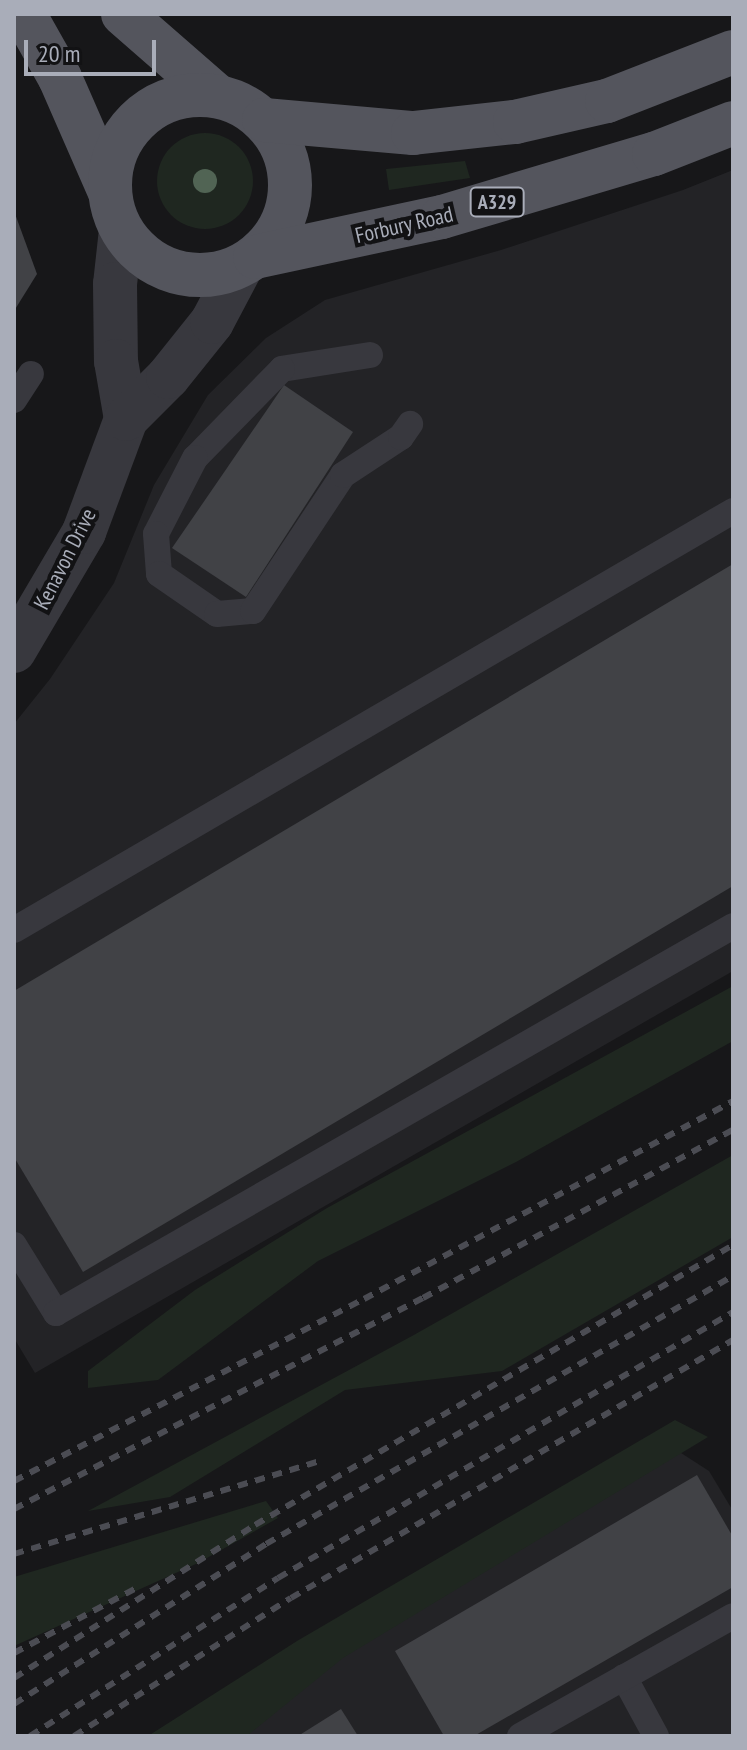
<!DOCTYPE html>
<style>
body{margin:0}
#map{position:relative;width:747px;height:1750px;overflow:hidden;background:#171719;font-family:"PT Sans Narrow",sans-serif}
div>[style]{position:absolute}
.built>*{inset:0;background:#232326}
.green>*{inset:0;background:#1f2720}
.round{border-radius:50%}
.building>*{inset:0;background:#414246}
.service>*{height:26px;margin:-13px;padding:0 13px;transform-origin:13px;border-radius:13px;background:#38383e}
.minor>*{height:44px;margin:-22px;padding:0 22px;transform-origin:22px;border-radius:22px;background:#38383e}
.primary>*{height:44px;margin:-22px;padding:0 22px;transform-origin:22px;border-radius:22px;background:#54555d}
.primary>.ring{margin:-22px;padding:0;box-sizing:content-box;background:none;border:44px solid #54555d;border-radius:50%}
.rail>*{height:6px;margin-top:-3px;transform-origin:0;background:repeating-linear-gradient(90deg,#4b4c53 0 10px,transparent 0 18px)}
.trees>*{width:24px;height:24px;margin:-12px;border-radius:50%;background:#516454}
span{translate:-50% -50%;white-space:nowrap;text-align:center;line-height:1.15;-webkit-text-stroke:8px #121214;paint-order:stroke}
.shield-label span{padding:2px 6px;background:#121214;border:2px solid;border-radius:6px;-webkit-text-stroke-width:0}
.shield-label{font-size:20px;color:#a9adb9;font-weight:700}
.street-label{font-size:22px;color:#a9adb9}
.frame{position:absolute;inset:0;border:16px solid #a9adb9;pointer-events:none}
.scale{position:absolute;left:24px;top:40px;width:132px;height:36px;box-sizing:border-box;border:4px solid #a9adb9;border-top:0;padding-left:10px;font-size:24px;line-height:28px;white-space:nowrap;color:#a9adb9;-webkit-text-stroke:6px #121214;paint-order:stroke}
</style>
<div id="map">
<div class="built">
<i style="clip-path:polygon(733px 170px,733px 971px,35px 1373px,14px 1338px,14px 724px,50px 679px,114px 583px,154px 485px,208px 395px,266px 338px,325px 300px,501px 250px,683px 190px)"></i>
<i style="clip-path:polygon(678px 1451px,709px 1471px,733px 1511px,733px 1736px,225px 1736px,334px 1643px)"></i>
</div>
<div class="green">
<i class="round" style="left:157px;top:133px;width:96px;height:96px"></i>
<i style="clip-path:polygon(465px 161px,470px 178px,389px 190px,386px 169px)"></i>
<i style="clip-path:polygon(733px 986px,733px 1041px,516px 1162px,318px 1261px,158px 1380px,88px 1388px,88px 1371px,195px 1290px,327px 1208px)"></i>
<i style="clip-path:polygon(733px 1155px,733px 1237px,502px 1371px,345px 1390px,170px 1497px,88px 1511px,412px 1336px)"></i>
<i style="clip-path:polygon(675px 1420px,708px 1437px,343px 1658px,247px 1736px,148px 1736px,297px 1641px)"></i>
<i style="clip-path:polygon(266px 1501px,278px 1518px,198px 1563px,14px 1646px,14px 1577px)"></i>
</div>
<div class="building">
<i style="clip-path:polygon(14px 211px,37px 274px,14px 311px)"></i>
<i style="clip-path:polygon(284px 385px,353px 432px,246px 597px,172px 548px)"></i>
<i style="clip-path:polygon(733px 564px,733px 886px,83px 1272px,14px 1157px,14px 991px)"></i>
<i style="clip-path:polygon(697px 1475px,733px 1537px,733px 1587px,474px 1736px,444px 1736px,395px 1651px)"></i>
<i style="clip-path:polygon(341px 1709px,358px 1736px,298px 1736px)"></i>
</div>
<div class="service">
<i style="left:370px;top:355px;width:89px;rotate:171deg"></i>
<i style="left:282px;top:369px;width:124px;rotate:134.3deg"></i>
<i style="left:195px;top:458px;width:85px;rotate:117.2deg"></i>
<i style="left:156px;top:534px;width:40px;rotate:85.7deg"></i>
<i style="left:159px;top:574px;width:70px;rotate:34.6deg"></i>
<i style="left:217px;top:614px;width:36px;rotate:-5deg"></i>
<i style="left:253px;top:611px;width:163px;rotate:-56.5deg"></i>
<i style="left:343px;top:475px;width:69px;rotate:-33.2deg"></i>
<i style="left:401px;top:437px;width:16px;rotate:-55deg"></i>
<i style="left:14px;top:400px;width:31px;rotate:-57deg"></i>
<i style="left:14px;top:930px;width:832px;rotate:-30.23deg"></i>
<i style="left:14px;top:1245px;width:80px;rotate:58.3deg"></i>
<i style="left:56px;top:1313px;width:780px;rotate:-29.75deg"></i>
<i style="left:624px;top:1677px;width:67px;rotate:61.5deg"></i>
<i style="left:520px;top:1736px;width:244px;rotate:-29.4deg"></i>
</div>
<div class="minor">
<i style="left:121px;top:230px;width:54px;rotate:96.3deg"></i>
<i style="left:115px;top:284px;width:77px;rotate:89.3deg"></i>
<i style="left:116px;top:361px;width:59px;rotate:80.2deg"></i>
<i style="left:14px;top:651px;width:138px;rotate:-59.5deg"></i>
<i style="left:84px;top:532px;width:121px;rotate:-69.6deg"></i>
<i style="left:126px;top:419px;width:59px;rotate:-45deg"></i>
<i style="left:168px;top:377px;width:70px;rotate:-51.3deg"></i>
<i style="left:212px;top:322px;width:64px;rotate:-62.2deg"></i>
</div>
<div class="primary">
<i style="left:24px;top:14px;width:73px;rotate:60.6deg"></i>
<i style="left:60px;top:78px;width:122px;rotate:66.4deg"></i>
<i style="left:123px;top:14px;width:123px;rotate:41.1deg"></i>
<i class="ring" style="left:110px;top:95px;width:136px;height:136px"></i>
<i style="left:264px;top:120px;width:150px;rotate:5deg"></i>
<i style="left:413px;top:133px;width:103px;rotate:-6.2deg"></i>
<i style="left:515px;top:122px;width:94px;rotate:-12.9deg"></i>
<i style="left:607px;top:101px;width:135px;rotate:-21.3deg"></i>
<i style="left:255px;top:257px;width:191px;rotate:-12.1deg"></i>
<i style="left:442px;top:217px;width:221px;rotate:-16.6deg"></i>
<i style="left:654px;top:154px;width:85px;rotate:-21.4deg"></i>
</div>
<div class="rail">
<i style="left:14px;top:1481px;width:394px;rotate:-27.5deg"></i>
<i style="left:364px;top:1299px;width:419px;rotate:-28.2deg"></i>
<i style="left:14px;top:1509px;width:460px;rotate:-27.3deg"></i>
<i style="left:423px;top:1298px;width:353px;rotate:-28.5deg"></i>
<i style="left:14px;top:1554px;width:320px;rotate:-16.9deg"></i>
<i style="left:14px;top:1653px;width:140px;rotate:-28deg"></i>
<i style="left:14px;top:1678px;width:285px;rotate:-32.4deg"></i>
<i style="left:255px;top:1525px;width:554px;rotate:-30.36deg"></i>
<i style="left:14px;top:1704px;width:299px;rotate:-32.4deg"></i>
<i style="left:266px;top:1544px;width:538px;rotate:-29.85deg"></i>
<i style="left:30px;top:1736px;width:294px;rotate:-32.5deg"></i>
<i style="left:278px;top:1578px;width:527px;rotate:-30.31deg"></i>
<i style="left:74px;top:1736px;width:257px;rotate:-32.5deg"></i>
<i style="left:291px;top:1598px;width:512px;rotate:-30.27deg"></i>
</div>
<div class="trees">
<i style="left:205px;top:181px"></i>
</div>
<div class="shield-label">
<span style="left:497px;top:202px">A329</span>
</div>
<div class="street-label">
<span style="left:404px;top:225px;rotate:-13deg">Forbury Road</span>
<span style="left:65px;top:559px;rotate:-63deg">Kenavon Drive</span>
</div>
<div class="frame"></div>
<div class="scale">20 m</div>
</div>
